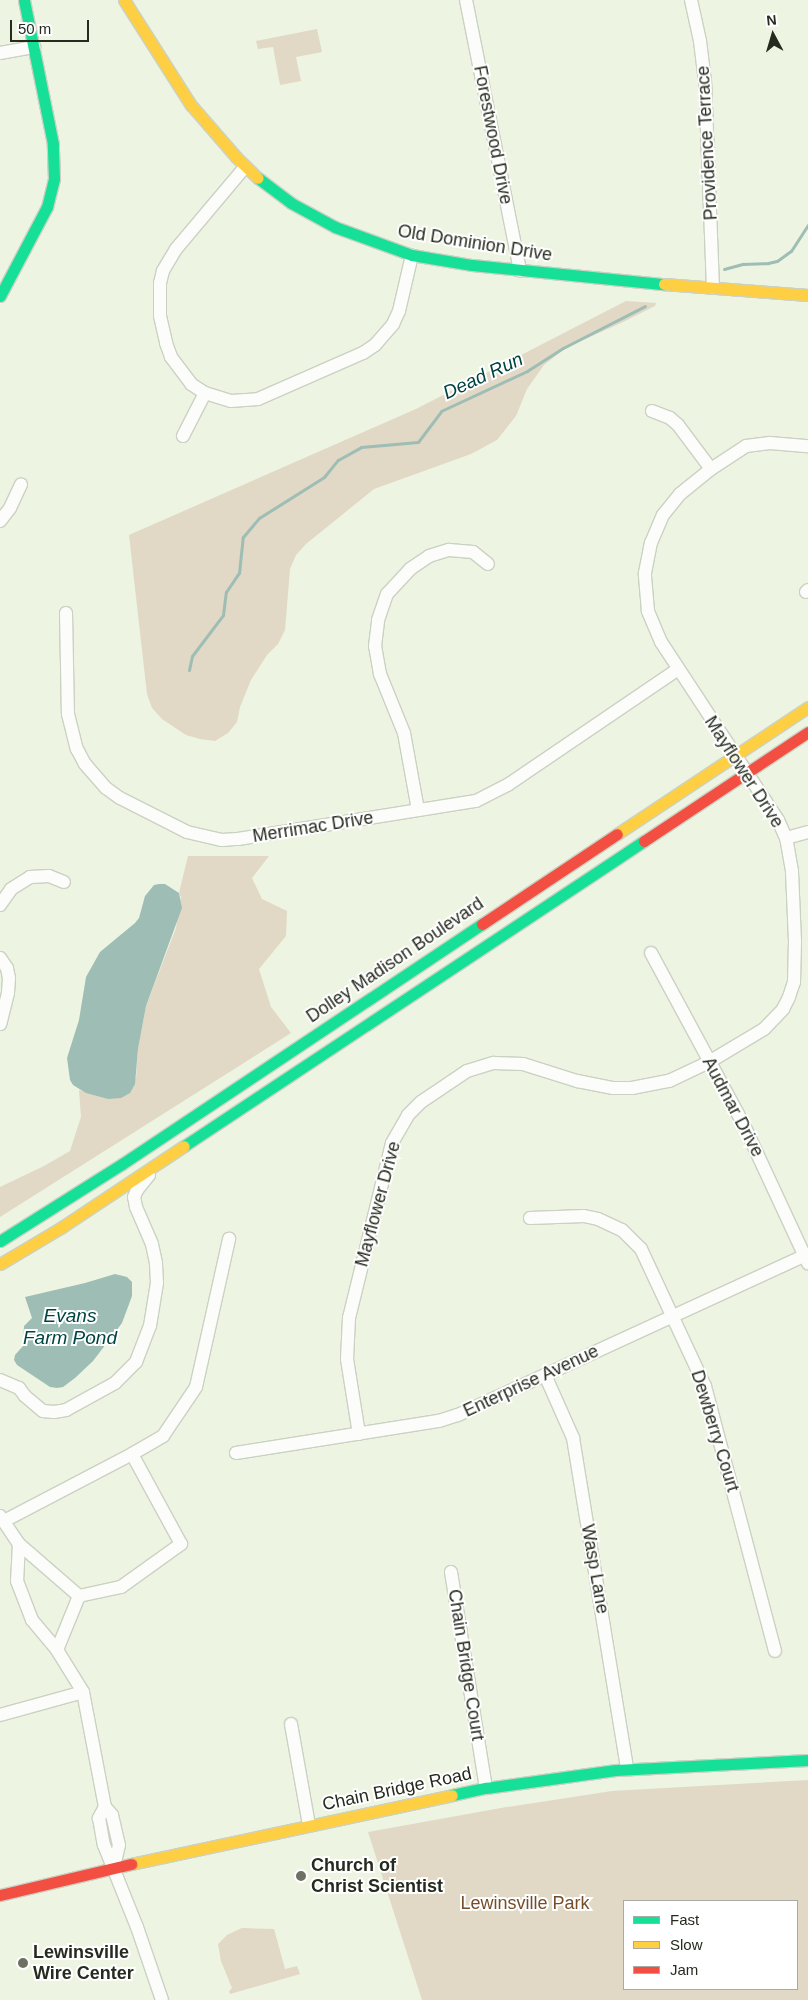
<!DOCTYPE html>
<style>
body{margin:0}
#map{position:relative;width:808px;height:2000px;overflow:hidden;background:#edf4e2;font-family:Helvetica,sans-serif}
div>[style]{position:absolute}
.green>*{inset:0;background:#e1d8c6}
.water>*{inset:0;background:#9ebdb5}
.stream>*{height:3px;margin:-1.5px;padding:0 1.5px;transform-origin:1.5px;border-radius:1.5px;background:#9ebdb5}
.roads{filter:drop-shadow(1px 0 #cbd1c3) drop-shadow(-1px 0 #cbd1c3) drop-shadow(0 1px #cbd1c3) drop-shadow(0 -1px #cbd1c3)}
.street>*{height:12px;margin:-6px;padding:0 6px;transform-origin:6px;border-radius:6px;background:#fcfdfb}
.fast>*{height:11px;margin:-5.5px;padding:0 5.5px;transform-origin:5.5px;border-radius:5.5px;background:#16e098}
.slow>*{height:11px;margin:-5.5px;padding:0 5.5px;transform-origin:5.5px;border-radius:5.5px;background:#ffcf43}
.jam>*{height:11px;margin:-5.5px;padding:0 5.5px;transform-origin:5.5px;border-radius:5.5px;background:#f24e42}
.dots>*{width:14px;height:14px;translate:-50% -50%;box-sizing:border-box;border:2px solid #fff;border-radius:50%}
span{translate:-50% -50%;white-space:nowrap;text-align:center;line-height:1.15;-webkit-text-stroke:4px #fff;paint-order:stroke}
.street-label{font-size:18px;color:#262b1f}
.poi-label{font-size:18px;color:#262b1f;font-weight:700}
.left{translate:0 -50%;text-align:left}
.park-label{font-size:18px;color:#764d29}
.water-label{font-size:19px;color:#004441;font-style:italic}
.legend{position:absolute;left:623px;top:1900px;width:175px;height:90px;box-sizing:border-box;background:#fff;border:1px solid #a8aaa5;margin:0;padding:6px 9px;list-style:none;font-size:15px;color:#262b1f}
.legend li{display:flex;align-items:center;gap:10px;height:25px}
.legend b{width:25px;border:1px solid #a8aaa5}
.north{position:absolute;left:748px;top:10px;width:50px;height:50px;-webkit-text-stroke:4px #fff;paint-order:stroke;rotate:354deg;font-size:14px;font-weight:700;line-height:20px;text-align:center;color:#262b1f}
.north::after{content:'';display:block;margin:auto;width:18px;height:22px;background:#262b1f;clip-path:polygon(50% 0,100% 100%,50% 72%,0 100%)}
.scale{position:absolute;left:10px;top:20px;width:79px;height:22px;box-sizing:border-box;border:2px solid #262b1f;border-top:0;padding-left:6px;font-size:15px;line-height:18px;white-space:nowrap;color:#262b1f;-webkit-text-stroke:4px #fff;paint-order:stroke}
</style>
<div id="map">
<div class="green">
<i style="clip-path:polygon(317px 29px,322px 52px,296px 57px,301px 81px,280px 85px,273px 47px,258px 49px,256px 41px)"></i>
<i style="clip-path:polygon(626px 301px,656px 303px,655px 306px,621px 323px,567px 347px,544px 365px,527px 389px,516px 416px,497px 440px,471px 454px,374px 489px,306px 544px,296px 555px,290px 569px,285px 630px,278px 644px,267px 655px,251px 680px,240px 707px,237px 722px,228px 733px,215px 741px,200px 739px,186px 735px,162px 719px,152px 708px,147px 694px,129px 535px,416px 409px)"></i>
<i style="clip-path:polygon(188px 856px,269px 856px,252px 878px,262px 899px,287px 911px,286px 936px,259px 969px,271px 1007px,291px 1033px,0 1217px,0 1187px,44px 1166px,70px 1151px,81px 1117px,79px 1090px,108px 1099px,136px 1078px,138px 1049px,146px 1006px,176px 928px,181px 897px,179px 893px)"></i>
<i style="clip-path:polygon(evenodd,808px 1780px,808px 2000px,422px 2000px,368px 1832px,501px 1808px,612px 1791px,808px 1780px,624px 1901px,797px 1901px,797px 1989px,624px 1989px,624px 1901px)"></i>
<i style="clip-path:polygon(242px 1928px,274px 1929px,285px 1969px,297px 1966px,300px 1974px,230px 1994px,229px 1991px,232px 1988px,221px 1961px,218px 1944px,227px 1935px)"></i>
</div>
<div class="water">
<i style="clip-path:polygon(159px 884px,165px 884px,179px 893px,182px 908px,146px 1006px,138px 1049px,135px 1084px,130px 1093px,121px 1098px,108px 1099px,86px 1093px,73px 1085px,70px 1080px,67px 1058px,79px 1020px,86px 977px,100px 952px,135px 923px,139px 918px,145px 896px,154px 885px)"></i>
<i style="clip-path:polygon(115px 1274px,127px 1277px,132px 1282px,132px 1296px,122px 1323px,93px 1361px,75px 1378px,63px 1387px,57px 1388px,50px 1387px,17px 1365px,14px 1360px,15px 1355px,23px 1346px,24px 1326px,32px 1318px,25px 1297px,85px 1283px)"></i>
</div>
<div class="stream">
<i style="left:724px;top:269px;width:20px;rotate:-15deg"></i>
<i style="left:743px;top:264px;width:25px;rotate:-2deg"></i>
<i style="left:768px;top:263px;width:9px;rotate:-13deg"></i>
<i style="left:777px;top:261px;width:17px;rotate:-36deg"></i>
<i style="left:791px;top:251px;width:31px;rotate:-57deg"></i>
<i style="left:189px;top:670px;width:14px;rotate:-78deg"></i>
<i style="left:192px;top:656px;width:51px;rotate:-52.9deg"></i>
<i style="left:223px;top:615px;width:23px;rotate:-83deg"></i>
<i style="left:226px;top:592px;width:23px;rotate:-56deg"></i>
<i style="left:239px;top:573px;width:36px;rotate:-84deg"></i>
<i style="left:243px;top:537px;width:25px;rotate:-50deg"></i>
<i style="left:259px;top:518px;width:77px;rotate:-32.2deg"></i>
<i style="left:324px;top:477px;width:22px;rotate:-51deg"></i>
<i style="left:338px;top:460px;width:26px;rotate:-29deg"></i>
<i style="left:361px;top:447px;width:57px;rotate:-5deg"></i>
<i style="left:418px;top:442px;width:39px;rotate:-53deg"></i>
<i style="left:441px;top:411px;width:95px;rotate:-24.9deg"></i>
<i style="left:527px;top:371px;width:43px;rotate:-32.6deg"></i>
<i style="left:563px;top:348px;width:92px;rotate:-27.1deg"></i>
</div>
<div class="roads">
<div class="street">
<i style="left:466px;top:0;width:276px;rotate:78.7deg"></i>
<i style="left:691px;top:0;width:42px;rotate:77.6deg"></i>
<i style="left:700px;top:41px;width:39px;rotate:83deg"></i>
<i style="left:705px;top:80px;width:208px;rotate:87.8deg"></i>
<i style="left:0;top:53px;width:35px;rotate:-10deg"></i>
<i style="left:245px;top:167px;width:107px;rotate:130.1deg"></i>
<i style="left:176px;top:249px;width:26px;rotate:121deg"></i>
<i style="left:163px;top:271px;width:12px;rotate:104deg"></i>
<i style="left:160px;top:283px;width:33px;rotate:90deg"></i>
<i style="left:160px;top:316px;width:28px;rotate:77deg"></i>
<i style="left:166px;top:343px;width:15px;rotate:70deg"></i>
<i style="left:171px;top:357px;width:34px;rotate:53deg"></i>
<i style="left:191px;top:384px;width:17px;rotate:33deg"></i>
<i style="left:205px;top:393px;width:27px;rotate:17deg"></i>
<i style="left:231px;top:401px;width:27px;rotate:-4deg"></i>
<i style="left:258px;top:399px;width:115px;rotate:-23.7deg"></i>
<i style="left:363px;top:353px;width:14px;rotate:-34deg"></i>
<i style="left:375px;top:345px;width:28px;rotate:-49deg"></i>
<i style="left:393px;top:324px;width:14px;rotate:-65deg"></i>
<i style="left:399px;top:311px;width:57px;rotate:-76.9deg"></i>
<i style="left:652px;top:411px;width:19px;rotate:21deg"></i>
<i style="left:670px;top:418px;width:11px;rotate:41deg"></i>
<i style="left:678px;top:425px;width:55px;rotate:53.1deg"></i>
<i style="left:183px;top:436px;width:48px;rotate:-62.9deg"></i>
<i style="left:0;top:521px;width:16px;rotate:-52deg"></i>
<i style="left:10px;top:508px;width:26px;rotate:-65deg"></i>
<i style="left:806px;top:592px;width:3px;rotate:-45deg"></i>
<i style="left:66px;top:613px;width:101px;rotate:88.9deg"></i>
<i style="left:68px;top:714px;width:36px;rotate:76deg"></i>
<i style="left:77px;top:749px;width:17px;rotate:62deg"></i>
<i style="left:85px;top:764px;width:32px;rotate:49deg"></i>
<i style="left:106px;top:788px;width:17px;rotate:36deg"></i>
<i style="left:120px;top:798px;width:75px;rotate:26.9deg"></i>
<i style="left:187px;top:832px;width:36px;rotate:13deg"></i>
<i style="left:222px;top:840px;width:16px;rotate:-4deg"></i>
<i style="left:238px;top:839px;width:241px;rotate:-9.1deg"></i>
<i style="left:476px;top:801px;width:37px;rotate:-27deg"></i>
<i style="left:509px;top:784px;width:204px;rotate:-34.2deg"></i>
<i style="left:418px;top:810px;width:78px;rotate:-100.3deg"></i>
<i style="left:404px;top:733px;width:64px;rotate:-112.1deg"></i>
<i style="left:380px;top:674px;width:28px;rotate:-100deg"></i>
<i style="left:375px;top:646px;width:26px;rotate:-83deg"></i>
<i style="left:378px;top:620px;width:28px;rotate:-71deg"></i>
<i style="left:387px;top:594px;width:34px;rotate:-47deg"></i>
<i style="left:410px;top:569px;width:23px;rotate:-34deg"></i>
<i style="left:429px;top:556px;width:21px;rotate:-17deg"></i>
<i style="left:449px;top:550px;width:24px;rotate:5deg"></i>
<i style="left:473px;top:552px;width:19px;rotate:39deg"></i>
<i style="left:786px;top:838px;width:23px;rotate:-15deg"></i>
<i style="left:0;top:905px;width:19px;rotate:-55deg"></i>
<i style="left:11px;top:889px;width:22px;rotate:-32deg"></i>
<i style="left:30px;top:877px;width:19px;rotate:-3deg"></i>
<i style="left:49px;top:876px;width:16px;rotate:22deg"></i>
<i style="left:651px;top:953px;width:191px;rotate:61.6deg"></i>
<i style="left:742px;top:1121px;width:157px;rotate:65.1deg"></i>
<i style="left:0;top:958px;width:12px;rotate:55deg"></i>
<i style="left:7px;top:968px;width:10px;rotate:79deg"></i>
<i style="left:9px;top:978px;width:15px;rotate:94deg"></i>
<i style="left:8px;top:993px;width:32px;rotate:104deg"></i>
<i style="left:530px;top:1218px;width:54px;rotate:-2.1deg"></i>
<i style="left:584px;top:1216px;width:14px;rotate:12deg"></i>
<i style="left:598px;top:1219px;width:26px;rotate:25deg"></i>
<i style="left:622px;top:1230px;width:27px;rotate:45deg"></i>
<i style="left:641px;top:1249px;width:151px;rotate:65deg"></i>
<i style="left:705px;top:1386px;width:274px;rotate:75.2deg"></i>
<i style="left:545px;top:1375px;width:69px;rotate:66deg"></i>
<i style="left:573px;top:1438px;width:335px;rotate:80.7deg"></i>
<i style="left:0;top:1380px;width:21px;rotate:23deg"></i>
<i style="left:19px;top:1388px;width:10px;rotate:53deg"></i>
<i style="left:25px;top:1396px;width:23px;rotate:40deg"></i>
<i style="left:43px;top:1411px;width:11px;rotate:5deg"></i>
<i style="left:54px;top:1412px;width:12px;rotate:-9deg"></i>
<i style="left:66px;top:1410px;width:56px;rotate:-28.9deg"></i>
<i style="left:115px;top:1383px;width:30px;rotate:-45deg"></i>
<i style="left:136px;top:1362px;width:39px;rotate:-69deg"></i>
<i style="left:150px;top:1326px;width:44px;rotate:-80.8deg"></i>
<i style="left:157px;top:1283px;width:20px;rotate:-93deg"></i>
<i style="left:156px;top:1263px;width:19px;rotate:-102deg"></i>
<i style="left:152px;top:1244px;width:40px;rotate:-113.4deg"></i>
<i style="left:136px;top:1207px;width:10px;rotate:-101deg"></i>
<i style="left:134px;top:1197px;width:8px;rotate:-67deg"></i>
<i style="left:137px;top:1190px;width:19px;rotate:-51deg"></i>
<i style="left:359px;top:1434px;width:76px;rotate:-99.1deg"></i>
<i style="left:347px;top:1359px;width:41px;rotate:-87.2deg"></i>
<i style="left:349px;top:1318px;width:180px;rotate:-76.2deg"></i>
<i style="left:392px;top:1143px;width:32px;rotate:-60deg"></i>
<i style="left:408px;top:1115px;width:18px;rotate:-45deg"></i>
<i style="left:421px;top:1102px;width:55px;rotate:-34deg"></i>
<i style="left:467px;top:1071px;width:28px;rotate:-17deg"></i>
<i style="left:494px;top:1063px;width:29px;rotate:2deg"></i>
<i style="left:523px;top:1064px;width:57px;rotate:17.5deg"></i>
<i style="left:577px;top:1081px;width:37px;rotate:11deg"></i>
<i style="left:613px;top:1088px;width:19px"></i>
<i style="left:632px;top:1088px;width:38px;rotate:-11deg"></i>
<i style="left:669px;top:1081px;width:44px;rotate:-25.4deg"></i>
<i style="left:709px;top:1062px;width:64px;rotate:-31deg"></i>
<i style="left:764px;top:1029px;width:28px;rotate:-46deg"></i>
<i style="left:783px;top:1009px;width:13px;rotate:-63deg"></i>
<i style="left:789px;top:997px;width:16px;rotate:-72deg"></i>
<i style="left:794px;top:982px;width:41px;rotate:-88.6deg"></i>
<i style="left:795px;top:941px;width:70px;rotate:-92.5deg"></i>
<i style="left:792px;top:871px;width:34px;rotate:-100deg"></i>
<i style="left:786px;top:838px;width:20px;rotate:-114deg"></i>
<i style="left:778px;top:820px;width:213px;rotate:-123.3deg"></i>
<i style="left:661px;top:642px;width:34px;rotate:-113deg"></i>
<i style="left:648px;top:611px;width:38px;rotate:-95deg"></i>
<i style="left:645px;top:573px;width:31px;rotate:-79deg"></i>
<i style="left:651px;top:543px;width:30px;rotate:-67deg"></i>
<i style="left:663px;top:515px;width:27px;rotate:-51deg"></i>
<i style="left:680px;top:494px;width:40px;rotate:-39deg"></i>
<i style="left:711px;top:469px;width:42px;rotate:-33.3deg"></i>
<i style="left:746px;top:446px;width:24px;rotate:-7deg"></i>
<i style="left:770px;top:443px;width:38px;rotate:5deg"></i>
<i style="left:236px;top:1453px;width:206px;rotate:-9deg"></i>
<i style="left:439px;top:1421px;width:20px;rotate:-18deg"></i>
<i style="left:458px;top:1415px;width:385px;rotate:-24.7deg"></i>
<i style="left:0;top:1516px;width:34px;rotate:56deg"></i>
<i style="left:19px;top:1544px;width:37px;rotate:93deg"></i>
<i style="left:17px;top:1581px;width:42px;rotate:69deg"></i>
<i style="left:32px;top:1620px;width:39px;rotate:50deg"></i>
<i style="left:57px;top:1650px;width:49px;rotate:58.2deg"></i>
<i style="left:83px;top:1692px;width:117px;rotate:79.2deg"></i>
<i style="left:105px;top:1807px;width:11px;rotate:49deg"></i>
<i style="left:112px;top:1815px;width:31px;rotate:77deg"></i>
<i style="left:119px;top:1845px;width:23px;rotate:103deg"></i>
<i style="left:4px;top:1521px;width:144px;rotate:-27.6deg"></i>
<i style="left:132px;top:1454px;width:36px;rotate:-30deg"></i>
<i style="left:163px;top:1436px;width:59px;rotate:-56deg"></i>
<i style="left:196px;top:1387px;width:152px;rotate:-77.4deg"></i>
<i style="left:19px;top:1544px;width:79px;rotate:40.9deg"></i>
<i style="left:79px;top:1596px;width:58px;rotate:112.2deg"></i>
<i style="left:451px;top:1572px;width:219px;rotate:80.8deg"></i>
<i style="left:79px;top:1596px;width:43px;rotate:-12.1deg"></i>
<i style="left:121px;top:1587px;width:74px;rotate:-35.6deg"></i>
<i style="left:181px;top:1544px;width:102px;rotate:-118.6deg"></i>
<i style="left:0;top:1715px;width:86px;rotate:-15.5deg"></i>
<i style="left:291px;top:1724px;width:103px;rotate:79.9deg"></i>
<i style="left:105px;top:1807px;width:13px;rotate:119deg"></i>
<i style="left:99px;top:1818px;width:27px;rotate:80deg"></i>
<i style="left:104px;top:1845px;width:88px;rotate:68.1deg"></i>
<i style="left:137px;top:1927px;width:77px;rotate:71.1deg"></i>
</div>
<div class="fast">
<i style="left:258px;top:178px;width:41px;rotate:37.1deg"></i>
<i style="left:291px;top:203px;width:50px;rotate:28.6deg"></i>
<i style="left:335px;top:227px;width:82px;rotate:20deg"></i>
<i style="left:412px;top:255px;width:61px;rotate:9.5deg"></i>
<i style="left:472px;top:265px;width:193px;rotate:5.7deg"></i>
<i style="left:0;top:296px;width:101px;rotate:-62.2deg"></i>
<i style="left:47px;top:207px;width:29px;rotate:-76deg"></i>
<i style="left:54px;top:179px;width:35px;rotate:-92deg"></i>
<i style="left:53px;top:144px;width:147px;rotate:-101.4deg"></i>
<i style="left:184px;top:1146px;width:552px;rotate:-33.55deg"></i>
<i style="left:0;top:1241px;width:144px;rotate:-32.3deg"></i>
<i style="left:122px;top:1164px;width:433px;rotate:-33.7deg"></i>
<i style="left:452px;top:1795px;width:35px;rotate:-12deg"></i>
<i style="left:486px;top:1788px;width:131px;rotate:-7.9deg"></i>
<i style="left:616px;top:1770px;width:192px;rotate:-3deg"></i>
</div>
<div class="slow">
<i style="left:124px;top:0;width:125px;rotate:57.5deg"></i>
<i style="left:191px;top:105px;width:69px;rotate:49.1deg"></i>
<i style="left:236px;top:157px;width:30px;rotate:44deg"></i>
<i style="left:664px;top:284px;width:144px;rotate:4.4deg"></i>
<i style="left:617px;top:834px;width:229px;rotate:-33.6deg"></i>
<i style="left:0;top:1264px;width:72px;rotate:-30.8deg"></i>
<i style="left:62px;top:1227px;width:146px;rotate:-33.6deg"></i>
<i style="left:131px;top:1864px;width:328px;rotate:-12.1deg"></i>
</div>
<div class="jam">
<i style="left:644px;top:841px;width:197px;rotate:-33.6deg"></i>
<i style="left:482px;top:924px;width:162px;rotate:-33.7deg"></i>
<i style="left:0;top:1895px;width:135px;rotate:-13.3deg"></i>
</div>
</div>
<div class="dots">
<i style="left:301px;top:1876px;background:#6c7163"></i>
<i style="left:23px;top:1963px;background:#6c7163"></i>
</div>
<div class="street-label">
<span style="left:493px;top:135px;rotate:79deg">Forestwood Drive</span>
<span style="left:707px;top:143px;rotate:-93deg">Providence Terrace</span>
<span style="left:475px;top:243px;rotate:9deg">Old Dominion Drive</span>
<span style="left:744px;top:772px;rotate:57deg">Mayflower Drive</span>
<span style="left:313px;top:827px;rotate:-9deg">Merrimac Drive</span>
<span style="left:395px;top:960px;rotate:-34deg">Dolley Madison Boulevard</span>
<span style="left:733px;top:1107px;rotate:62deg">Audmar Drive</span>
<span style="left:378px;top:1204px;rotate:-75deg">Mayflower Drive</span>
<span style="left:531px;top:1381px;rotate:-25deg">Enterprise Avenue</span>
<span style="left:715px;top:1431px;rotate:73deg">Dewberry Court</span>
<span style="left:595px;top:1569px;rotate:80deg">Wasp Lane</span>
<span style="left:466px;top:1665px;rotate:81deg">Chain Bridge Court</span>
<span style="left:397px;top:1789px;rotate:-12deg">Chain Bridge Road</span>
</div>
<div class="poi-label">
<span class="left" style="left:311px;top:1876px">Church of<br>Christ Scientist</span>
<span class="left" style="left:33px;top:1963px">Lewinsville<br>Wire Center</span>
</div>
<div class="park-label">
<span style="left:525px;top:1903px">Lewinsville Park</span>
</div>
<div class="water-label">
<span style="left:483px;top:376px;rotate:-25deg">Dead Run</span>
<span style="left:70px;top:1327px">Evans<br>Farm Pond</span>
</div>
<ul class="legend">
<li><b style="height:6px;background:#16e098"></b>Fast</li>
<li><b style="height:6px;background:#ffcf43"></b>Slow</li>
<li><b style="height:6px;background:#f24e42"></b>Jam</li>
</ul>
<div class="north">N</div>
<div class="scale">50 m</div>
</div>
